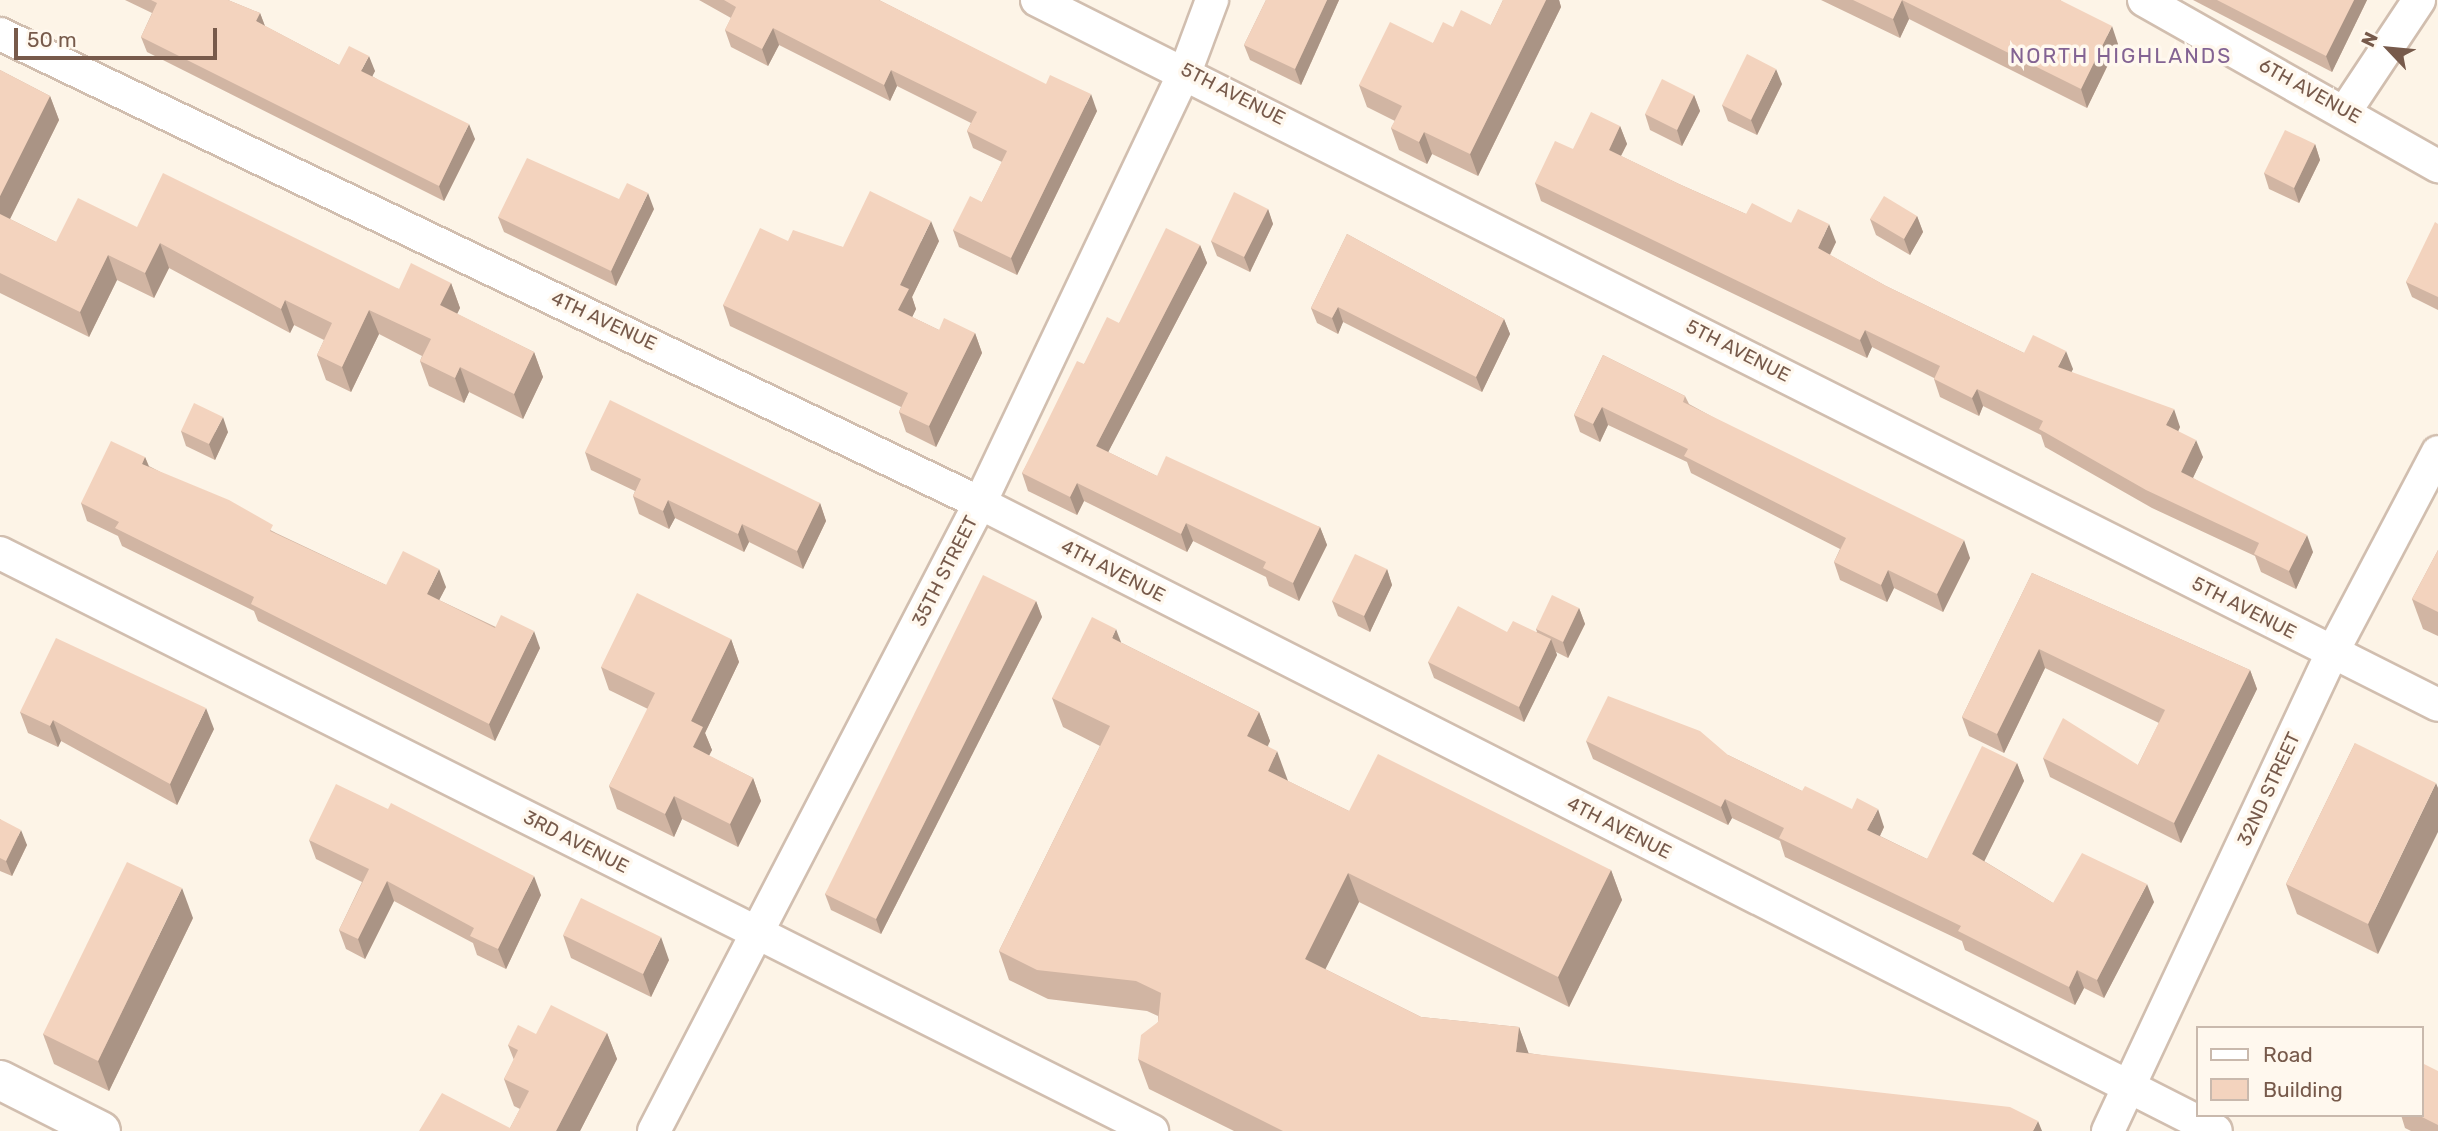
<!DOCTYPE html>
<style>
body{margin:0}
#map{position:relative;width:2438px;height:1131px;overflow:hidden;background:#fdf4e7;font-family:Rubik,sans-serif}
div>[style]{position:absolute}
.roads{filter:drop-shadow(2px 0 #d1beaf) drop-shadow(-2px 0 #d1beaf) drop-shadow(0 2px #d1beaf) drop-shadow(0 -2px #d1beaf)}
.street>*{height:32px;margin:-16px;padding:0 16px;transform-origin:16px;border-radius:16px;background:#fff}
.secondary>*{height:38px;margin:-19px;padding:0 19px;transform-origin:19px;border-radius:19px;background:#fff}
.wall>*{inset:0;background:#d1b5a3}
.shaded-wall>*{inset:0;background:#aa9485}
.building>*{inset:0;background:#f3d3be}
span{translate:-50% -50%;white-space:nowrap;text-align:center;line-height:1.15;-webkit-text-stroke:7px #fff8ee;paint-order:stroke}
.street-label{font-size:19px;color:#775a4b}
.neighbourhood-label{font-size:21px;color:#836393;letter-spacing:2px}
.legend{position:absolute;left:2196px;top:1026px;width:228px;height:91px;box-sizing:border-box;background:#fff8ee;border:2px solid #c9b9ad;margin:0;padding:9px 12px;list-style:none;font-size:21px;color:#775a4b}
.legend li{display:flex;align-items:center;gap:14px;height:35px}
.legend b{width:35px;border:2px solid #c9b9ad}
.north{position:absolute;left:2354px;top:14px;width:70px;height:70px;-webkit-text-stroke:5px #fff8ee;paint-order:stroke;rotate:296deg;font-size:19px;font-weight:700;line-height:28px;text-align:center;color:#775a4b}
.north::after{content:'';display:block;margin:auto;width:24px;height:32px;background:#775a4b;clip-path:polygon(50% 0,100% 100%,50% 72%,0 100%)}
.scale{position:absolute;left:14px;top:28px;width:203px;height:32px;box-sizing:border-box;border:4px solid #775a4b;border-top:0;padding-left:9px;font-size:21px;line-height:24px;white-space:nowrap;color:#775a4b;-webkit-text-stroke:5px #fff8ee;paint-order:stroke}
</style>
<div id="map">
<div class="roads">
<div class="street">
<i style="left:1037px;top:0;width:1568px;rotate:26.71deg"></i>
<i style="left:2144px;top:0;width:338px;rotate:29.5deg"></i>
<i style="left:0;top:34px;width:1086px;rotate:25.57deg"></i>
<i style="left:980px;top:503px;width:1386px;rotate:26.93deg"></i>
<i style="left:2346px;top:110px;width:132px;rotate:-56.4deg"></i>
<i style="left:0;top:553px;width:1289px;rotate:26.64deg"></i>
<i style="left:654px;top:1131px;width:708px;rotate:-62.57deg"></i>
<i style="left:980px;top:503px;width:480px;rotate:-64.6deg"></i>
<i style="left:1186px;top:70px;width:75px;rotate:-69.6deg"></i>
<i style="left:2108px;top:1131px;width:528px;rotate:-64.89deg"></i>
<i style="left:2332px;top:653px;width:227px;rotate:-62.2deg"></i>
</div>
<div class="secondary">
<i style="left:0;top:1080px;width:113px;rotate:26.8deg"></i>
</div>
</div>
<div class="wall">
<i style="clip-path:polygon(125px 0,228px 0,260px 13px,265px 26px,339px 65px,375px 71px,372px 76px,475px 139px,444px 201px,147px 52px,141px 37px,152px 13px)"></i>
<i style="clip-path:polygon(699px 0,879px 0,1097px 111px,1017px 275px,959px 247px,953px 230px,982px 202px,1002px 162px,973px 148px,967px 131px,971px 123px,897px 86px,890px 101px,779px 45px,768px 66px,731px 47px,725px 30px,731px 18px)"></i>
<i style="clip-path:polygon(1266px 0,1339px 0,1301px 85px,1250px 60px,1244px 45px)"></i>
<i style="clip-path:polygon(1503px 0,1559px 0,1561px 7px,1478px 176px,1432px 154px,1427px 164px,1399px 150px,1391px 128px,1395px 121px,1367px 107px,1359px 85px,1433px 43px,1453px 27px,1491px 25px)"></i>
<i style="clip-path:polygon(1821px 0,2060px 0,2118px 44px,2087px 108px,1909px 19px,1900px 38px)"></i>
<i style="clip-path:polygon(2193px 0,2367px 0,2332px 72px)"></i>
<i style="clip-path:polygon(0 70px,50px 96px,59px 120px,10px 219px,56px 242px,137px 227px,399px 289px,451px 283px,460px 308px,457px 314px,534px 352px,543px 377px,523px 419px,469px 392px,464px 403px,429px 386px,420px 361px,422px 356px,379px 334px,351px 392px,326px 380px,317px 355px,324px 340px,294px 325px,290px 333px,169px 268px,154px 298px,117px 280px,89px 337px,0 293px)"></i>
<i style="clip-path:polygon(1782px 84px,1757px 135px,1728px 121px,1722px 105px)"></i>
<i style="clip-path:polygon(1694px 95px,1700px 111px,1682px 146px,1650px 130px,1645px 114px)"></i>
<i style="clip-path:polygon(1620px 126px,1627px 144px,1621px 156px,1679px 184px,1746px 214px,1791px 223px,1836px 242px,1830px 255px,1886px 286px,2024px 353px,2073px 369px,2071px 372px,2180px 427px,2178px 431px,2203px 457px,2193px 478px,2313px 552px,2296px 589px,2261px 572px,2255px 556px,2152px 508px,2045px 447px,2041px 435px,1983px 406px,1979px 416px,1940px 397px,1934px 379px,1934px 378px,1872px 347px,1867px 358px,1541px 201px,1535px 183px,1573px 149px)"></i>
<i style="clip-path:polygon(2315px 144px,2320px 160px,2299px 203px,2269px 189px,2264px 173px)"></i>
<i style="clip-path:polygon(654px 209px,616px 286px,504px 232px,498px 217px)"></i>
<i style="clip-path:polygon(1268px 209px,1273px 224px,1250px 272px,1217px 256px,1211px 241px)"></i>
<i style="clip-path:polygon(1917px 216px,1923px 232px,1910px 255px,1876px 235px,1870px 219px)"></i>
<i style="clip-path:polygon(2438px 224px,2438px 310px,2412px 297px,2406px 282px)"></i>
<i style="clip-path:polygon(1347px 234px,1504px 319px,1510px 334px,1482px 392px,1343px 322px,1338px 334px,1317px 323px,1311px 308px)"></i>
<i style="clip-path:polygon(788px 241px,843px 247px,939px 241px,912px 297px,916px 309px,912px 317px,939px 330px,975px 333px,982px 353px,936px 447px,906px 432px,899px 412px,901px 407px,730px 326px,723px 305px)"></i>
<i style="clip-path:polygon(1200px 245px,1207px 263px,1108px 452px,1157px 476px,1320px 527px,1327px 545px,1299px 601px,1269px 586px,1266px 577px,1193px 541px,1187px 552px,1084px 501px,1077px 515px,1028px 491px,1022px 473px,1084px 364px,1119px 323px)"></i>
<i style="clip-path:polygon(1603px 355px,1685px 396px,1689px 404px,1970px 558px,1943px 612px,1894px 588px,1887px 602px,1840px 580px,1834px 562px,1840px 549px,1691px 473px,1687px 462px,1608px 425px,1600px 442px,1580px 432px,1574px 415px)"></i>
<i style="clip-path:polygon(181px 431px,228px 432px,215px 460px,186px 446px)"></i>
<i style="clip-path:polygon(585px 452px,820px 503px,826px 521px,803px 569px,749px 542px,744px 552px,675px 518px,669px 529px,639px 514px,633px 496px,635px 491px,591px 470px)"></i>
<i style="clip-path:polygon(145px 457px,149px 466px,276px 533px,386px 585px,446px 587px,439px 600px,540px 648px,495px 741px,258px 621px,254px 611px,122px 546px,118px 536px,87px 521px,81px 503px)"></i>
<i style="clip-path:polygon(2438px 550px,2438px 636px,2423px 629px,2412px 599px)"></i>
<i style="clip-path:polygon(1387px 569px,1392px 585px,1370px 632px,1338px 616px,1332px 601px)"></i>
<i style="clip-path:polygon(2032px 573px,2250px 670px,2257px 689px,2181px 843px,2050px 777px,2043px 758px,2138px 765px,2159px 723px,2045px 668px,2004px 753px,1969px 736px,1962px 717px)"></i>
<i style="clip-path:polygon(1036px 601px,1042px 617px,881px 934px,831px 910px,825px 894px)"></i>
<i style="clip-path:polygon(1579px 608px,1585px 624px,1568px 658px,1556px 652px,1557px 655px,1524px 722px,1434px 678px,1428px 662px,1507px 632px,1537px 632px,1536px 629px)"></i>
<i style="clip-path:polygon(731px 639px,739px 662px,705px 733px,712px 750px,709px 756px,753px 778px,761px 801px,738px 847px,682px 819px,674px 837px,617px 809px,609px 786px,648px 709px,609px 690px,601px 667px)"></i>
<i style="clip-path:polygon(1122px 643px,1259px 712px,1270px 741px,1268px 746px,1288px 781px,1349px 811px,1611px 870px,1622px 900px,1569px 1007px,1359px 902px,1325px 969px,1421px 1017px,1519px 1027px,1528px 1053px,2042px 1131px,1234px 1131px,1149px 1089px,1138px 1059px,1158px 1022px,1158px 1016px,1147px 1011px,1048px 999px,1009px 980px,999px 951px,1100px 746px,1063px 727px,1052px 698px)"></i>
<i style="clip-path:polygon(20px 712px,214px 729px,177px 805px,61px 741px,58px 747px,28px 733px)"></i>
<i style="clip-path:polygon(1586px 741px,1728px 755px,1802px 791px,1884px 827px,1880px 836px,1927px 859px,2017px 763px,2024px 781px,1984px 861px,2053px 903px,2154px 902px,2104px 998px,2084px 988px,2075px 1005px,1965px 950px,1962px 941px,1785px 857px,1780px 841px,1732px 818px,1728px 825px,1593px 759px)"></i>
<i style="clip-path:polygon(2355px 743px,2378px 954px,2297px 914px,2286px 884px)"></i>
<i style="clip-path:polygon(0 819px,27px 845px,12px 876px,0 871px)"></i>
<i style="clip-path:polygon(309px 840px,541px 895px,506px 969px,477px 955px,473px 943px,394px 901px,365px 959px,346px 949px,339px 930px,362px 882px,316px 859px)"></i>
<i style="clip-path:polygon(193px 918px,109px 1091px,54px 1064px,43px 1034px)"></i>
<i style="clip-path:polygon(563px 935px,669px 960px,651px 997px,571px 958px)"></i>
<i style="clip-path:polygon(607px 1033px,617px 1059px,580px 1131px,419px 1131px,510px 1128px,520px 1109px,514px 1106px,504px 1079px,514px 1060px,508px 1045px,536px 1034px)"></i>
<i style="clip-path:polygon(2438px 1071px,2438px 1131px,2411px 1131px,2405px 1128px,2401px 1115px,2422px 1115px)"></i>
</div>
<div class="shaded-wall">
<i style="clip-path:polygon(1327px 0,1339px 0,1301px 85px,1295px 69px)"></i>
<i style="clip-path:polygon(1546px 0,1559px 0,1561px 7px,1478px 176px,1470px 154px)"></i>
<i style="clip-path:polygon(1902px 0,1909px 19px,1900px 38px,1893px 19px)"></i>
<i style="clip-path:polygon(2354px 0,2367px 0,2332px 72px,2326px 56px)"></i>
<i style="clip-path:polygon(260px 13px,266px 29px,256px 21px)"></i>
<i style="clip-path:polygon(2112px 26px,2118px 44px,2087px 108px,2081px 89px)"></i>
<i style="clip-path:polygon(773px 28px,779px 45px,768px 66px,762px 49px)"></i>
<i style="clip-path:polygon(369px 56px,375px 71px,367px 87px,361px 71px)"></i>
<i style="clip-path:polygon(1776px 69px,1782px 84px,1757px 135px,1751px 120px)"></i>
<i style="clip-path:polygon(891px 70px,897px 86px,890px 101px,884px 85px)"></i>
<i style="clip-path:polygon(1091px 94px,1097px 111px,1017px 275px,1011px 258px)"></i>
<i style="clip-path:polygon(1694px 95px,1700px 111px,1682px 146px,1677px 130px)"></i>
<i style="clip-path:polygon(50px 96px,59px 120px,2px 235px,0 230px,0 196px)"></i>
<i style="clip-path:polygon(469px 124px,475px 139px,444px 201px,439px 186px)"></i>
<i style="clip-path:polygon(1620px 126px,1627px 144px,1615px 167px,1609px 150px)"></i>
<i style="clip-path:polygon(1424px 132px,1432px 154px,1427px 164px,1419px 142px)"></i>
<i style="clip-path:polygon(2315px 144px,2320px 160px,2299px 203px,2294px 188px)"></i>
<i style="clip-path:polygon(648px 193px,654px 209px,616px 286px,611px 271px)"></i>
<i style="clip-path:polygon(1268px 209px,1273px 224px,1250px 272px,1244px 257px)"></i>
<i style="clip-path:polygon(1917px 216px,1923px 232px,1910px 255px,1904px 239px)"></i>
<i style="clip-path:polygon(931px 221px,939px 241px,912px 297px,916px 309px,906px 330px,898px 310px,900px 285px)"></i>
<i style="clip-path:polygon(1829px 224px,1836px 242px,1824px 266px,1818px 248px)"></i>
<i style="clip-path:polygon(160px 243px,169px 268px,154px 298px,145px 273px)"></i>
<i style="clip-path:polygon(1200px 245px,1207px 263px,1102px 464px,1096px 446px)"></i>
<i style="clip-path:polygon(108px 255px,117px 280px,89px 337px,80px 312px)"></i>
<i style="clip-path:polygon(451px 283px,460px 308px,449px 330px,440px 305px)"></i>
<i style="clip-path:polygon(285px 300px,294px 325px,290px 333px,281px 309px)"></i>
<i style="clip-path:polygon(1338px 307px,1343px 322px,1338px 334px,1332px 318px)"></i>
<i style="clip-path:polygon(369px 310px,379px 334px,351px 392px,342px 367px)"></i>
<i style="clip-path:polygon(1504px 319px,1510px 334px,1482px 392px,1476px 377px)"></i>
<i style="clip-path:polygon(1865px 330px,1872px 347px,1867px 358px,1860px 340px)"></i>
<i style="clip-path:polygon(975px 333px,982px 353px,936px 447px,929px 426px)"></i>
<i style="clip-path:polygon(2066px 351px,2073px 369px,2065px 385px,2058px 367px)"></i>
<i style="clip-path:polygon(534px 352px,543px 377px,523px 419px,514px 394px)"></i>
<i style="clip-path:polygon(460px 367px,469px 392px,464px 403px,455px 378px)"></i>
<i style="clip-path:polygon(1977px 389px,1983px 406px,1979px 416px,1972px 398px)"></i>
<i style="clip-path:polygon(1602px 407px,1608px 425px,1600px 442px,1593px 424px)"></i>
<i style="clip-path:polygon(2174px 409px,2180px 427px,2173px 443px,2166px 425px)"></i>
<i style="clip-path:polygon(223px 417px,228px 432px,215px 460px,209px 444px)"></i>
<i style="clip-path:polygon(2196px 440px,2203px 457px,2187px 490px,2181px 472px)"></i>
<i style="clip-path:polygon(145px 457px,152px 475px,142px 464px)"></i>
<i style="clip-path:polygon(1077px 483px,1084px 501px,1077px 515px,1070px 497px)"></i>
<i style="clip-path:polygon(668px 500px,675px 518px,669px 529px,663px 511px)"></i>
<i style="clip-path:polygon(820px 503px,826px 521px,803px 569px,797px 551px)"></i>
<i style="clip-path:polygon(1186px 523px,1193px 541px,1187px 552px,1181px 534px)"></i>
<i style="clip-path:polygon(742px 524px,749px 542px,744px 552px,738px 534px)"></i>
<i style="clip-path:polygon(1320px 527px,1327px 545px,1299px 601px,1293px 583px)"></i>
<i style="clip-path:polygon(2307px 535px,2313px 552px,2296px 589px,2289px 571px)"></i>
<i style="clip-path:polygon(1964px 540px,1970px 558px,1943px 612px,1937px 594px)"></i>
<i style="clip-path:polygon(439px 569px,446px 587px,433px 612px,427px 594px)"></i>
<i style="clip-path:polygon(1387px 569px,1392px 585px,1370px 632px,1364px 616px)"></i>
<i style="clip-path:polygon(1888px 570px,1894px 588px,1887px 602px,1881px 585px)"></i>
<i style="clip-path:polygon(1036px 601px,1042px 617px,881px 934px,876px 919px)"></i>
<i style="clip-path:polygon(1579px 608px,1585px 624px,1568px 658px,1563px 642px)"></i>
<i style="clip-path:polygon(1116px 629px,1127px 658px,1112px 638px)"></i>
<i style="clip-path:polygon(534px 631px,540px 648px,495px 741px,489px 724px)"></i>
<i style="clip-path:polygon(731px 639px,739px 662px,705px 733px,712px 750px,701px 770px,693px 747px,691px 721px)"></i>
<i style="clip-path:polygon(1551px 639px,1557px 655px,1524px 722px,1519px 707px)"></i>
<i style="clip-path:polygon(2039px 649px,2045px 668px,2004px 753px,1997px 734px)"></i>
<i style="clip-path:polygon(2250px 670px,2257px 689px,2181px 843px,2174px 823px)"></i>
<i style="clip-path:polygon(206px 708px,214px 729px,177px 805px,170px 784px)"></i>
<i style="clip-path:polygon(1259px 712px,1270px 741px,1258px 765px,1247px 736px)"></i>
<i style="clip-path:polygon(53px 720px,61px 741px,58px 747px,50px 726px)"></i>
<i style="clip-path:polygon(1277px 751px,1288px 781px,1268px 771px)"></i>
<i style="clip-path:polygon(2017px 763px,2024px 781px,1979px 872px,1972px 854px)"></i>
<i style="clip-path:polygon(753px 778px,761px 801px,738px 847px,730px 824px)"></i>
<i style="clip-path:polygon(2436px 783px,2438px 788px,2438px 832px,2378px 954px,2368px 924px)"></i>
<i style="clip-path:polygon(674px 796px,682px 819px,674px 837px,665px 814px)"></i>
<i style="clip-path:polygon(1725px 799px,1732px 818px,1728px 825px,1721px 807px)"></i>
<i style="clip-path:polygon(1878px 809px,1884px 827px,1874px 848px,1867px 830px)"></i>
<i style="clip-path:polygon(21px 830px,27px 845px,12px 876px,6px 861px)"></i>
<i style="clip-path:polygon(1611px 870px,1622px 900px,1569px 1007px,1558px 977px)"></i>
<i style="clip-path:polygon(1348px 873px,1359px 902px,1316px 988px,1305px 959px)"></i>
<i style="clip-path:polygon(534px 876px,541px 895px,506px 969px,498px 949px)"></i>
<i style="clip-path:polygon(387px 881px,394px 901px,365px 959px,358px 939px)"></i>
<i style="clip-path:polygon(2147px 884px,2154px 902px,2104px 998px,2097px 980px)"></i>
<i style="clip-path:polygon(182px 888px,193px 918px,109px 1091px,98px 1061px)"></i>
<i style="clip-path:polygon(661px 937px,669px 960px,651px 997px,643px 974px)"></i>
<i style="clip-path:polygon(2077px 970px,2084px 988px,2075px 1005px,2069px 987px)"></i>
<i style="clip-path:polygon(1519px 1027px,1530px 1057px,1516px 1052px)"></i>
<i style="clip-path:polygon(607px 1033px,617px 1059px,580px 1131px,556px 1131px)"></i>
<i style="clip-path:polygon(2038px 1121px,2042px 1131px,2033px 1131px)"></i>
</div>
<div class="building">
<i style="clip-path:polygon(151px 0,228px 0,260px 13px,256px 21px,339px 65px,349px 46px,369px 56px,361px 71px,469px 124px,439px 186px,141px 37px,157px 3px)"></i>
<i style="clip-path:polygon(724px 0,879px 0,1046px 84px,1050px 75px,1091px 94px,1011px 258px,953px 230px,970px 196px,982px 202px,1007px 151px,967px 131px,977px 112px,891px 70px,884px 85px,773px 28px,762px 49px,725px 30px,736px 7px)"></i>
<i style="clip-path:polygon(1266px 0,1327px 0,1295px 69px,1244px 45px)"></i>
<i style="clip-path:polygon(1503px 0,1546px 0,1470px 154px,1424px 132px,1419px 142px,1391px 128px,1402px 106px,1359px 85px,1390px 22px,1433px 43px,1443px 22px,1453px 27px,1461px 10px,1491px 25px)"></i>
<i style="clip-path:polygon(1853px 0,2060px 0,2112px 26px,2081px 89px,1902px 0,1893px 19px)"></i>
<i style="clip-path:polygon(2217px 0,2354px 0,2326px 56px)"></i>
<i style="clip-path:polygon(1747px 54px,1776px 69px,1751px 120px,1722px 105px)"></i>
<i style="clip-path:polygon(0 70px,50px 96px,0 196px)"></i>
<i style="clip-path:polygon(1662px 79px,1694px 95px,1677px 130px,1645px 114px)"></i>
<i style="clip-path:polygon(1591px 112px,1620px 126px,1609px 150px,1679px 184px,1746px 214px,1752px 203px,1791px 223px,1798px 209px,1829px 224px,1818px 248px,1886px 286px,2024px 353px,2033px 335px,2066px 351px,2058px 367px,2174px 409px,2166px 425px,2196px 440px,2181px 472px,2307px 535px,2289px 571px,2254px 554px,2259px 543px,2146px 490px,2039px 429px,2043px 421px,1977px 389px,1972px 398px,1934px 379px,1940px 366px,1865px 330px,1860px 340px,1535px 183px,1555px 141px,1573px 149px)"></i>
<i style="clip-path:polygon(2285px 130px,2315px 144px,2294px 188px,2264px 173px)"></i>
<i style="clip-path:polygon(527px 158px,619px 199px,627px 183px,648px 193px,611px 271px,498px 217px)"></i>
<i style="clip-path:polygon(163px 173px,399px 289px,411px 263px,451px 283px,440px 305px,534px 352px,514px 394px,460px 367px,455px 378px,420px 361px,431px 339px,369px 310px,342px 367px,317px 355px,332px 323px,285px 300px,281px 309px,160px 243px,145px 273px,108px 255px,80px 312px,0 273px,0 214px,56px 242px,78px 198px,137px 227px)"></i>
<i style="clip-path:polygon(870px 191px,931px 221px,900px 285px,909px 289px,898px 310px,939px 330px,944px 318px,975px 333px,929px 426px,899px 412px,908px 393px,723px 305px,760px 228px,788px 241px,793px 230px,843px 247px)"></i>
<i style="clip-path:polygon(1234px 192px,1268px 209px,1244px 257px,1211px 241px)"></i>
<i style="clip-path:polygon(1884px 196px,1917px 216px,1904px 239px,1870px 219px)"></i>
<i style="clip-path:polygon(2435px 222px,2438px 224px,2438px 297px,2406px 282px)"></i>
<i style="clip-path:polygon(1166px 228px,1200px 245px,1096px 446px,1157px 476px,1166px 456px,1320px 527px,1293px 583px,1263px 568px,1266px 562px,1186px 523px,1181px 534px,1077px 483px,1070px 497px,1022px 473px,1077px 361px,1084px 364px,1107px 317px,1119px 323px)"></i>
<i style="clip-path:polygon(1347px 234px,1504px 319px,1476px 377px,1338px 307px,1332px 318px,1311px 308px)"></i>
<i style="clip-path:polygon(1603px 355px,1685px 396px,1683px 402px,1964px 540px,1937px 594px,1888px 570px,1881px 585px,1834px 562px,1846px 538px,1684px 456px,1688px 449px,1602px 407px,1593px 424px,1574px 415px)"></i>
<i style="clip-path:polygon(610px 400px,820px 503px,797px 551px,742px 524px,738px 534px,668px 500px,663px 511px,633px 496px,641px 479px,585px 452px)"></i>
<i style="clip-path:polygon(194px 403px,223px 417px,209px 444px,181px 431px)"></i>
<i style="clip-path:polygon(111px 441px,145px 457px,142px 464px,229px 500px,273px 525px,270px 531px,386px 585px,403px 551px,439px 569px,427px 594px,495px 628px,501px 615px,534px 631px,489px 724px,251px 604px,254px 597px,115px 528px,119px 522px,81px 503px)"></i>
<i style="clip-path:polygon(2438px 550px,2438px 612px,2412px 599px)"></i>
<i style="clip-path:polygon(1355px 554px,1387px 569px,1364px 616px,1332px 601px)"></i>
<i style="clip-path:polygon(2032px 573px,2250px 670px,2174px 823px,2043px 758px,2063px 718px,2138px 765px,2165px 710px,2039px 649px,1997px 734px,1962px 717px)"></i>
<i style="clip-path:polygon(983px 575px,1036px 601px,876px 919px,825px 894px)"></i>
<i style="clip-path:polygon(637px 593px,731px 639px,691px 721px,703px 727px,693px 747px,753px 778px,730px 824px,674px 796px,665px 814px,609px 786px,655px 693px,601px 667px)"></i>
<i style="clip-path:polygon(1552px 595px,1579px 608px,1563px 642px,1536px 629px)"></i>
<i style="clip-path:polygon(1458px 606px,1507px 632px,1513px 621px,1551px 639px,1519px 707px,1428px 662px)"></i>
<i style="clip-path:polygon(1092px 617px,1116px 629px,1112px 638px,1259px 712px,1247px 736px,1277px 751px,1268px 771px,1349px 811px,1378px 754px,1611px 870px,1558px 977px,1348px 873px,1305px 959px,1421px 1017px,1519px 1027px,1516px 1052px,2010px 1107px,2038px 1121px,2033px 1131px,1283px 1131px,1138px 1059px,1141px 1035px,1158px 1022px,1161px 993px,1136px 981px,1037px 970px,999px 951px,1110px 726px,1052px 698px)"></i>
<i style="clip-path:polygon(56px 638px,206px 708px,170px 784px,53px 720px,50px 726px,20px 712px)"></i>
<i style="clip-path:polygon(1608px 696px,1700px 731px,1728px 755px,1802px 791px,1805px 786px,1852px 809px,1857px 798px,1878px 809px,1867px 830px,1927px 859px,1982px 746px,2017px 763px,1972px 854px,2053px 903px,2082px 853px,2147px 884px,2097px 980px,2077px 970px,2069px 987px,1958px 931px,1961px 926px,1779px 838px,1784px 828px,1725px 799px,1721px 807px,1586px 741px)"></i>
<i style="clip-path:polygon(2355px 743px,2436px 783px,2368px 924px,2286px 884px)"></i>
<i style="clip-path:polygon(336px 784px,388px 809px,391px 803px,534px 876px,498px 949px,470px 936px,474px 928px,387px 881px,358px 939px,339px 930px,369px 869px,309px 840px)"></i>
<i style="clip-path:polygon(0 819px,21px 830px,6px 861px,0 858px)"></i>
<i style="clip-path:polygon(127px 862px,182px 888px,98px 1061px,43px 1034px)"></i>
<i style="clip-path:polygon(581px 898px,661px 937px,643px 974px,563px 935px)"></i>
<i style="clip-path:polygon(551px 1005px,607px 1033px,556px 1131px,419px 1131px,442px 1093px,510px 1128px,529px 1091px,504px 1079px,518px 1050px,508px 1045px,518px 1025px,536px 1034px)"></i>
<i style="clip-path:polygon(2422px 1063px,2438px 1071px,2438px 1125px,2418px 1115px,2422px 1115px)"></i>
</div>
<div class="street-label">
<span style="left:2310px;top:91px;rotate:29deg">6TH AVENUE</span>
<span style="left:1233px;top:94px;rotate:27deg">5TH AVENUE</span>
<span style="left:604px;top:321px;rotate:25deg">4TH AVENUE</span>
<span style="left:1738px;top:351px;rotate:27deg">5TH AVENUE</span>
<span style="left:945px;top:571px;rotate:-63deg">35TH STREET</span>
<span style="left:1113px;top:571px;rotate:27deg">4TH AVENUE</span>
<span style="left:2244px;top:608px;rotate:27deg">5TH AVENUE</span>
<span style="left:2269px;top:789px;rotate:-65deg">32ND STREET</span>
<span style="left:1619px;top:828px;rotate:27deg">4TH AVENUE</span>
<span style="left:576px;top:842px;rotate:27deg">3RD AVENUE</span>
</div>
<div class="neighbourhood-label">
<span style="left:2121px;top:56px">NORTH HIGHLANDS</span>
</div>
<ul class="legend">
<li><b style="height:9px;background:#fff"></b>Road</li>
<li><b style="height:19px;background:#f3d3be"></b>Building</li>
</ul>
<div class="north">N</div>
<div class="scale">50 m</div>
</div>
